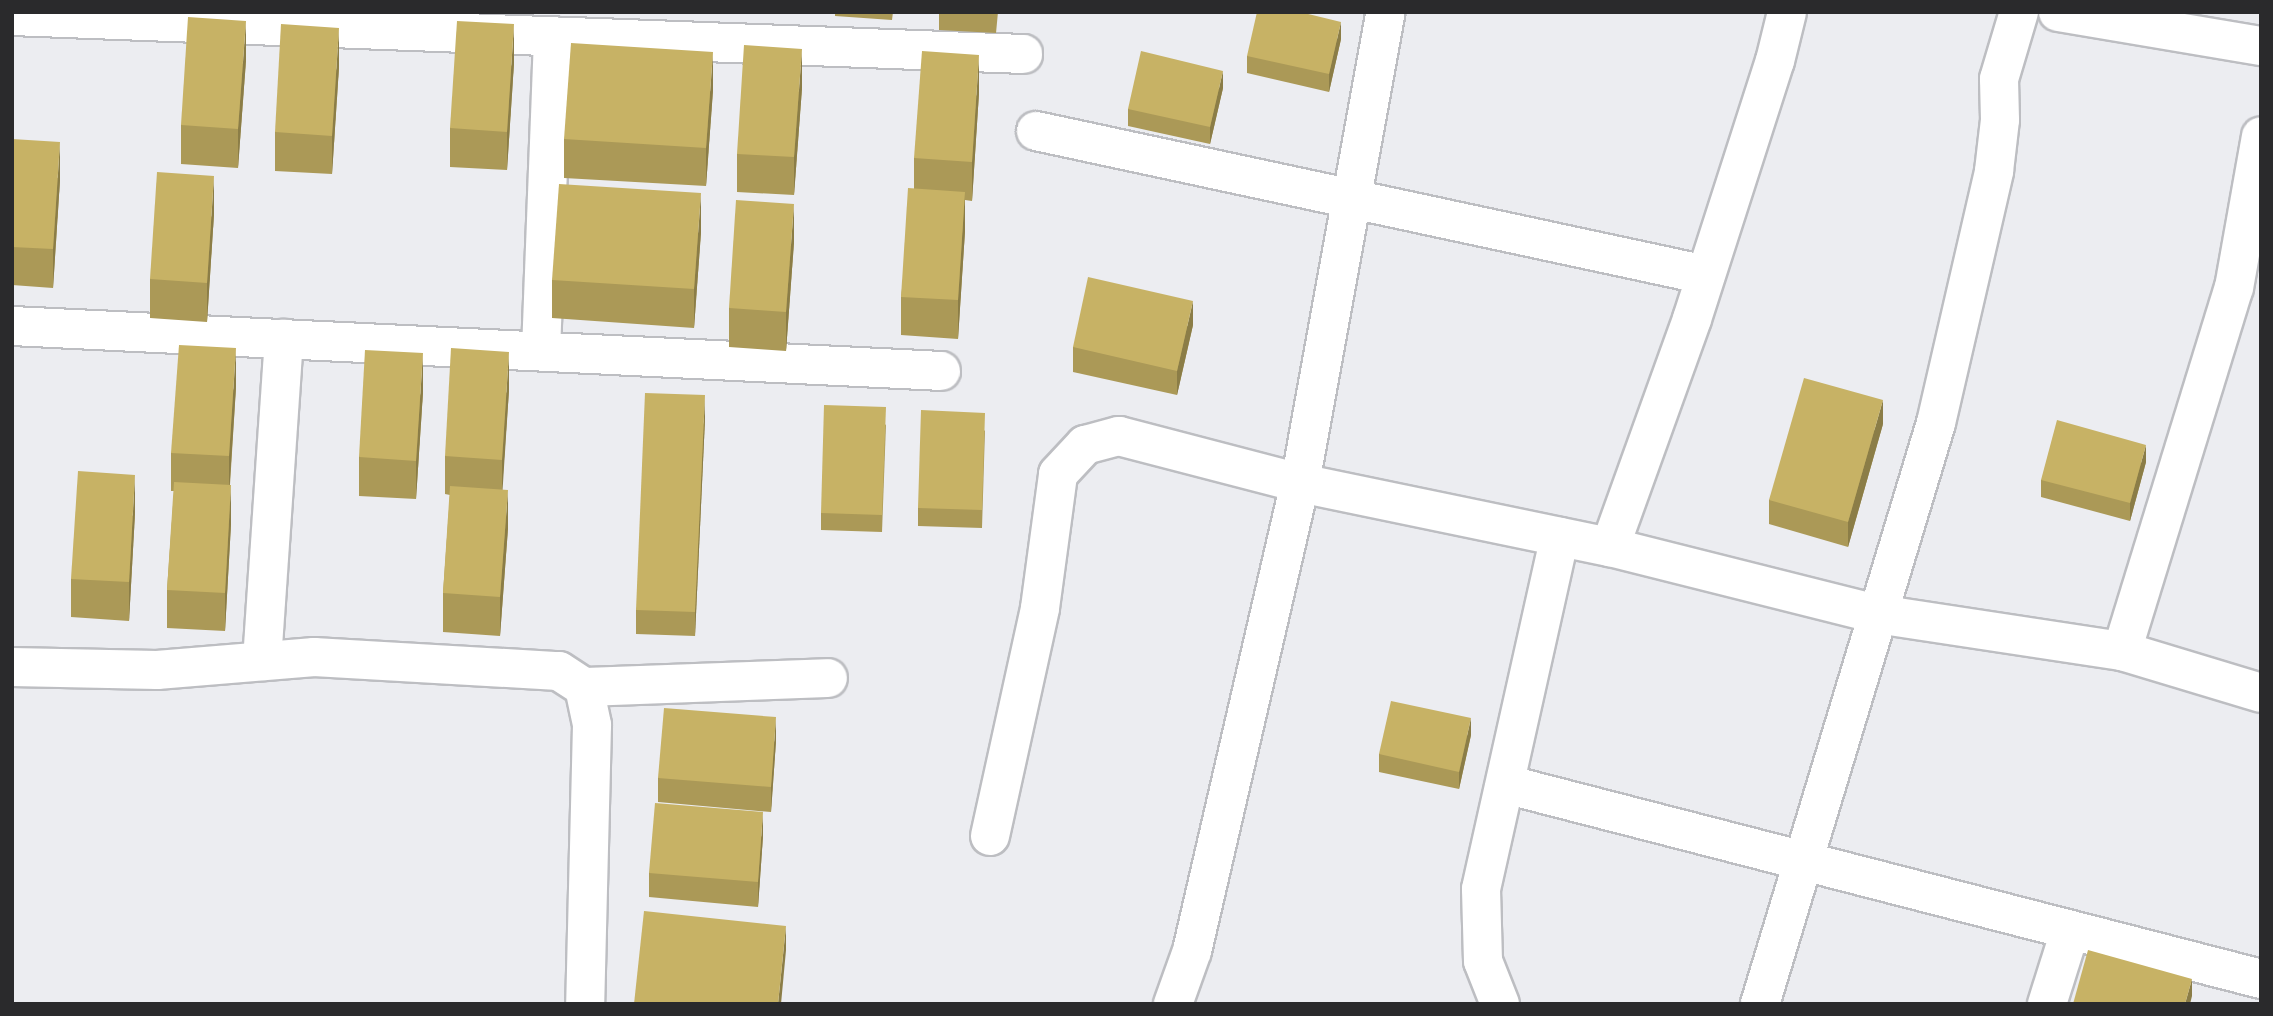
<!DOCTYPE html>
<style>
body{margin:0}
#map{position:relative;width:2273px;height:1016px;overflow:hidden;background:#ecedf1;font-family:Literata,serif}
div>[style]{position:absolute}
.roads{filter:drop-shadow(2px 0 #bdbec2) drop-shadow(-2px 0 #bdbec2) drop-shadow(0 2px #bdbec2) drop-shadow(0 -2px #bdbec2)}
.minor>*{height:38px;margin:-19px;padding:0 19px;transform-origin:19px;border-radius:19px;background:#fff}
.wall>*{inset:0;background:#ab9957}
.shaded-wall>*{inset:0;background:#8b7d47}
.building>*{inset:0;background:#c7b265}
span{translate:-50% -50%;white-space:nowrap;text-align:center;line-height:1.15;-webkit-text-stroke:5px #ecedf1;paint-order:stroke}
.frame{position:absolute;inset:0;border:14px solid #2a2a2c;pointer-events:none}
</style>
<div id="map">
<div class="roads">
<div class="minor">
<i style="left:2058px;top:12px;width:206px;rotate:9.5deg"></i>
<i style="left:12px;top:16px;width:1012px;rotate:2.15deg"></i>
<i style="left:1036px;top:131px;width:685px;rotate:12.13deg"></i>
<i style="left:12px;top:326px;width:930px;rotate:2.77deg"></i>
<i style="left:541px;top:351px;width:315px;rotate:-87.8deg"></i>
<i style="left:1610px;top:547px;width:242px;rotate:-70.2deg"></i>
<i style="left:1692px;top:319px;width:271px;rotate:-72.2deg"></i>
<i style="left:1775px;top:61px;width:50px;rotate:-76.2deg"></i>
<i style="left:2122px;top:651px;width:380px;rotate:-72.9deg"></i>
<i style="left:2234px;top:288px;width:154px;rotate:-79.9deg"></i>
<i style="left:262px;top:661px;width:323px;rotate:-86.1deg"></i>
<i style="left:12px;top:667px;width:145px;rotate:1.2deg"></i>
<i style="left:157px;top:670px;width:158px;rotate:-4.7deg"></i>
<i style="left:314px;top:657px;width:245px;rotate:3.3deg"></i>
<i style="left:559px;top:671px;width:30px;rotate:33deg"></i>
<i style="left:584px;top:687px;width:39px;rotate:78deg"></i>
<i style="left:592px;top:725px;width:279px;rotate:91.4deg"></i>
<i style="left:584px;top:687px;width:244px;rotate:-2.1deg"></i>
<i style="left:1505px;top:784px;width:781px;rotate:14.46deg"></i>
<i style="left:990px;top:836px;width:233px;rotate:-77.6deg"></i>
<i style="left:1040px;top:608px;width:135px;rotate:-82.3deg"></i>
<i style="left:1058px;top:474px;width:40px;rotate:-47deg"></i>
<i style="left:1085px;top:445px;width:35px;rotate:-15deg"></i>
<i style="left:1119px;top:436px;width:187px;rotate:14.6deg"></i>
<i style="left:1300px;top:483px;width:317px;rotate:11.7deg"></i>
<i style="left:1610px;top:547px;width:275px;rotate:14.1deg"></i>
<i style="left:1877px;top:614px;width:248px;rotate:8.6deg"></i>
<i style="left:2122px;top:651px;width:145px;rotate:16.8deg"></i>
<i style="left:1173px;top:1004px;width:56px;rotate:-70.3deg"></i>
<i style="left:1192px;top:951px;width:480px;rotate:-77deg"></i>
<i style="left:1300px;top:483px;width:479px;rotate:-79.7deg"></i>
<i style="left:1500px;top:1004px;width:46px;rotate:-111.6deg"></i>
<i style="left:1483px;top:961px;width:72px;rotate:-91.6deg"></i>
<i style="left:1481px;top:889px;width:361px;rotate:-77.4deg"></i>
<i style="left:1760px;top:1004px;width:607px;rotate:-73.15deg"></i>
<i style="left:1936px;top:423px;width:259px;rotate:-77deg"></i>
<i style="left:1994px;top:171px;width:51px;rotate:-83.3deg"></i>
<i style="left:2000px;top:120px;width:41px;rotate:-91.4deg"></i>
<i style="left:1999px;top:79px;width:70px;rotate:-73.4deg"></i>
<i style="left:2047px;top:1004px;width:77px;rotate:-72.5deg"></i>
</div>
</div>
<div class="wall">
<i style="clip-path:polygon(835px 12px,893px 12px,892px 20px,835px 16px)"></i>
<i style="clip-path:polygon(939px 12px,998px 12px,996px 33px,939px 30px)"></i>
<i style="clip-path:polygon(1341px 39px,1329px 92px,1247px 73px,1247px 56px)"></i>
<i style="clip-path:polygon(246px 60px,238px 168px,181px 164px,181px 125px)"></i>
<i style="clip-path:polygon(514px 63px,507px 170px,450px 167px,450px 128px)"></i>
<i style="clip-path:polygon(339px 67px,332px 174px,275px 171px,275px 132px)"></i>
<i style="clip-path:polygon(802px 88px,794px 195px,737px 192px,737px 154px)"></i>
<i style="clip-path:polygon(1223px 88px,1210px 144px,1128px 126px,1128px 109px)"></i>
<i style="clip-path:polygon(713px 90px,706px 186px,564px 178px,564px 139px)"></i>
<i style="clip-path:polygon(979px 93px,972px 201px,965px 200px,965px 231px,958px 339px,901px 335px,901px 297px,914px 189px,914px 158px)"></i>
<i style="clip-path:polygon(12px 139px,60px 180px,53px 288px,12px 285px)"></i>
<i style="clip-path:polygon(214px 214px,207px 322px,150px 318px,150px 279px)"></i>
<i style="clip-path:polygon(701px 232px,694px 328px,552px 318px,552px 280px)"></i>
<i style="clip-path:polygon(794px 242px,786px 351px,729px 347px,729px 308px)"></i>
<i style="clip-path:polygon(1193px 325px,1177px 395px,1073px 372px,1073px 347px)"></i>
<i style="clip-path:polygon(236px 387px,230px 485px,231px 524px,225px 631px,167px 628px,167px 590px,174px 491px,171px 491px,171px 453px)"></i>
<i style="clip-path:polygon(509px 390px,502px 489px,508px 528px,500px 636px,443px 632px,443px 593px,450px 495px,445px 494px,445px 456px)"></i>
<i style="clip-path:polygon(423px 392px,416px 499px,359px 496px,359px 457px)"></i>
<i style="clip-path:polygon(705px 419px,695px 636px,636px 634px,636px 610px)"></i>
<i style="clip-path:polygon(886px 424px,882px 532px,821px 530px,821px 513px)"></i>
<i style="clip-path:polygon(1883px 424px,1848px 547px,1769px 524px,1769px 500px)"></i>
<i style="clip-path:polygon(985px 430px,982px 528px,918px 526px,918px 508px)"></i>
<i style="clip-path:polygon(2146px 462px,2130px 521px,2041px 497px,2041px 480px)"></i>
<i style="clip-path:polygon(135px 513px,129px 621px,71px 617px,71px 579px)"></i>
<i style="clip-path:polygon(1471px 735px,1459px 789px,1379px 772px,1379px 754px)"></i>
<i style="clip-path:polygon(776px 741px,771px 812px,658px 802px,658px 778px)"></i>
<i style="clip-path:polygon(763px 836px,758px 907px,649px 897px,649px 873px)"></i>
</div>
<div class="shaded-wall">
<i style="clip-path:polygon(246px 21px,246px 60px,238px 168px,238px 129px)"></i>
<i style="clip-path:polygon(1341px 22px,1341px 39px,1329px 92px,1329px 74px)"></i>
<i style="clip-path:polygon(514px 24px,514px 63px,507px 170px,507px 132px)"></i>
<i style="clip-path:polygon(339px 28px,339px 67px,332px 174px,332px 136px)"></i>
<i style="clip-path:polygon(802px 49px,802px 88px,794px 195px,794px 157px)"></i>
<i style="clip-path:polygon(713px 52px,713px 90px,706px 186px,706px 148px)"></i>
<i style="clip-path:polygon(979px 55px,979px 93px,972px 201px,972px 162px)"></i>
<i style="clip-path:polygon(1223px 71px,1223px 88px,1210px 144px,1210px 127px)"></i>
<i style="clip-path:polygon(60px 142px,60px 180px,53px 288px,53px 249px)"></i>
<i style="clip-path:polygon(214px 176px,214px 214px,207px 322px,207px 283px)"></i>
<i style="clip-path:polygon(965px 192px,965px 231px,958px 339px,958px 300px)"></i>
<i style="clip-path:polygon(701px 193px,701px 232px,694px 328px,694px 289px)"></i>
<i style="clip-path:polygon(794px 204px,794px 242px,786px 351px,786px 312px)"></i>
<i style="clip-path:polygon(1193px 301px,1193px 325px,1177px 395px,1177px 371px)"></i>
<i style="clip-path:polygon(236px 348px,236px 387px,229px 494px,229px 456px)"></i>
<i style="clip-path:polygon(509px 352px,509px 390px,502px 498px,502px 460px)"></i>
<i style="clip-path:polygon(423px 353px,423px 392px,416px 499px,416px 461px)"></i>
<i style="clip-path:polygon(705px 395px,705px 419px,695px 636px,695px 612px)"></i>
<i style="clip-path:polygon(1883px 400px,1883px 424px,1848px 547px,1848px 522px)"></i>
<i style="clip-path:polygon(2146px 445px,2146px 462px,2130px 521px,2130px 503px)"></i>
<i style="clip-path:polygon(135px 475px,135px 513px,129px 621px,129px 582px)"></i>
<i style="clip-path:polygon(231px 485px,231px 524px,225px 631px,225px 593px)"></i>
<i style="clip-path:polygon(508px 490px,508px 528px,500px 636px,500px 597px)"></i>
<i style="clip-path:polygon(776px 717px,776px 741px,771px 812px,771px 787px)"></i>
<i style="clip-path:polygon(1471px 718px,1471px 735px,1459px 789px,1459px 772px)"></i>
<i style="clip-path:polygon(763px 812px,763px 836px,758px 907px,758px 882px)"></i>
<i style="clip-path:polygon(786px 926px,786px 950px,781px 1004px,778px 1004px)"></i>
<i style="clip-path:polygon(2192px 979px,2192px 996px,2190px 1004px,2185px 1004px)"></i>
</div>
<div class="building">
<i style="clip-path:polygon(1257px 12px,1300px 12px,1341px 22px,1329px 74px,1247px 56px)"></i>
<i style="clip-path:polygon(188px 17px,246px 21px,238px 129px,181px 125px)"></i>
<i style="clip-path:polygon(457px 21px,514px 24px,507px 132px,450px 128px)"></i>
<i style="clip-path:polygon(281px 24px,339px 28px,332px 136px,275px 132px)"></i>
<i style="clip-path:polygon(571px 43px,713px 52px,706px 148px,564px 139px)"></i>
<i style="clip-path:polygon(744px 45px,802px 49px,794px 157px,737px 154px)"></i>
<i style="clip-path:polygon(922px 51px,979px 55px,972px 162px,914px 158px)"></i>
<i style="clip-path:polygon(1141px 51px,1223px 71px,1210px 127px,1128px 109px)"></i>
<i style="clip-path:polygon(12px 139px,60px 142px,53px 249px,12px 247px)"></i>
<i style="clip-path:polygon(157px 172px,214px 176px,207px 283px,150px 279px)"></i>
<i style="clip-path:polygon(559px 184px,701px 193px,694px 289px,552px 280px)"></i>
<i style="clip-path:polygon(908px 188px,965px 192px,958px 300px,901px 297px)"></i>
<i style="clip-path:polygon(736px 200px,794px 204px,786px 312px,729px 308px)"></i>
<i style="clip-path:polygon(1088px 277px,1193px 301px,1177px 371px,1073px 347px)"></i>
<i style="clip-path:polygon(179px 345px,236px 348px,229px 456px,171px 453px)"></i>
<i style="clip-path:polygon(451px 348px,509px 352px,502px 460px,445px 456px)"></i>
<i style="clip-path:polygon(365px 350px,423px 353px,416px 461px,359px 457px)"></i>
<i style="clip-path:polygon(1804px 378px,1883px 400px,1848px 522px,1769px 500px)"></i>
<i style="clip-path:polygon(645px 393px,705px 395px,695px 612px,636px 610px)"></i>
<i style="clip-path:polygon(824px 405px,886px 407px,882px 515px,821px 513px)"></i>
<i style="clip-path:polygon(921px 410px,985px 413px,982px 510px,918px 508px)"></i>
<i style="clip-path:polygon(2057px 420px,2146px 445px,2130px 503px,2041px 480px)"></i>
<i style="clip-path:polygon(78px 471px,135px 475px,129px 582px,71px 579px)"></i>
<i style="clip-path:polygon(174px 482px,231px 485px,225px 593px,167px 590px)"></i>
<i style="clip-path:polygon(450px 486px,508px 490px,500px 597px,443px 593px)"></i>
<i style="clip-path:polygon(1391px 701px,1471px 718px,1459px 772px,1379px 754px)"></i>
<i style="clip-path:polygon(664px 708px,776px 717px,771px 787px,658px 778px)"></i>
<i style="clip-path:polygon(655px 803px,763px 812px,758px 882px,649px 873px)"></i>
<i style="clip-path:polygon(644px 911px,786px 926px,778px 1004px,634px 1004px)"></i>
<i style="clip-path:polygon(2088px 950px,2192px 979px,2185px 1004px,2073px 1004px)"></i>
</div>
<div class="frame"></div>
</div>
